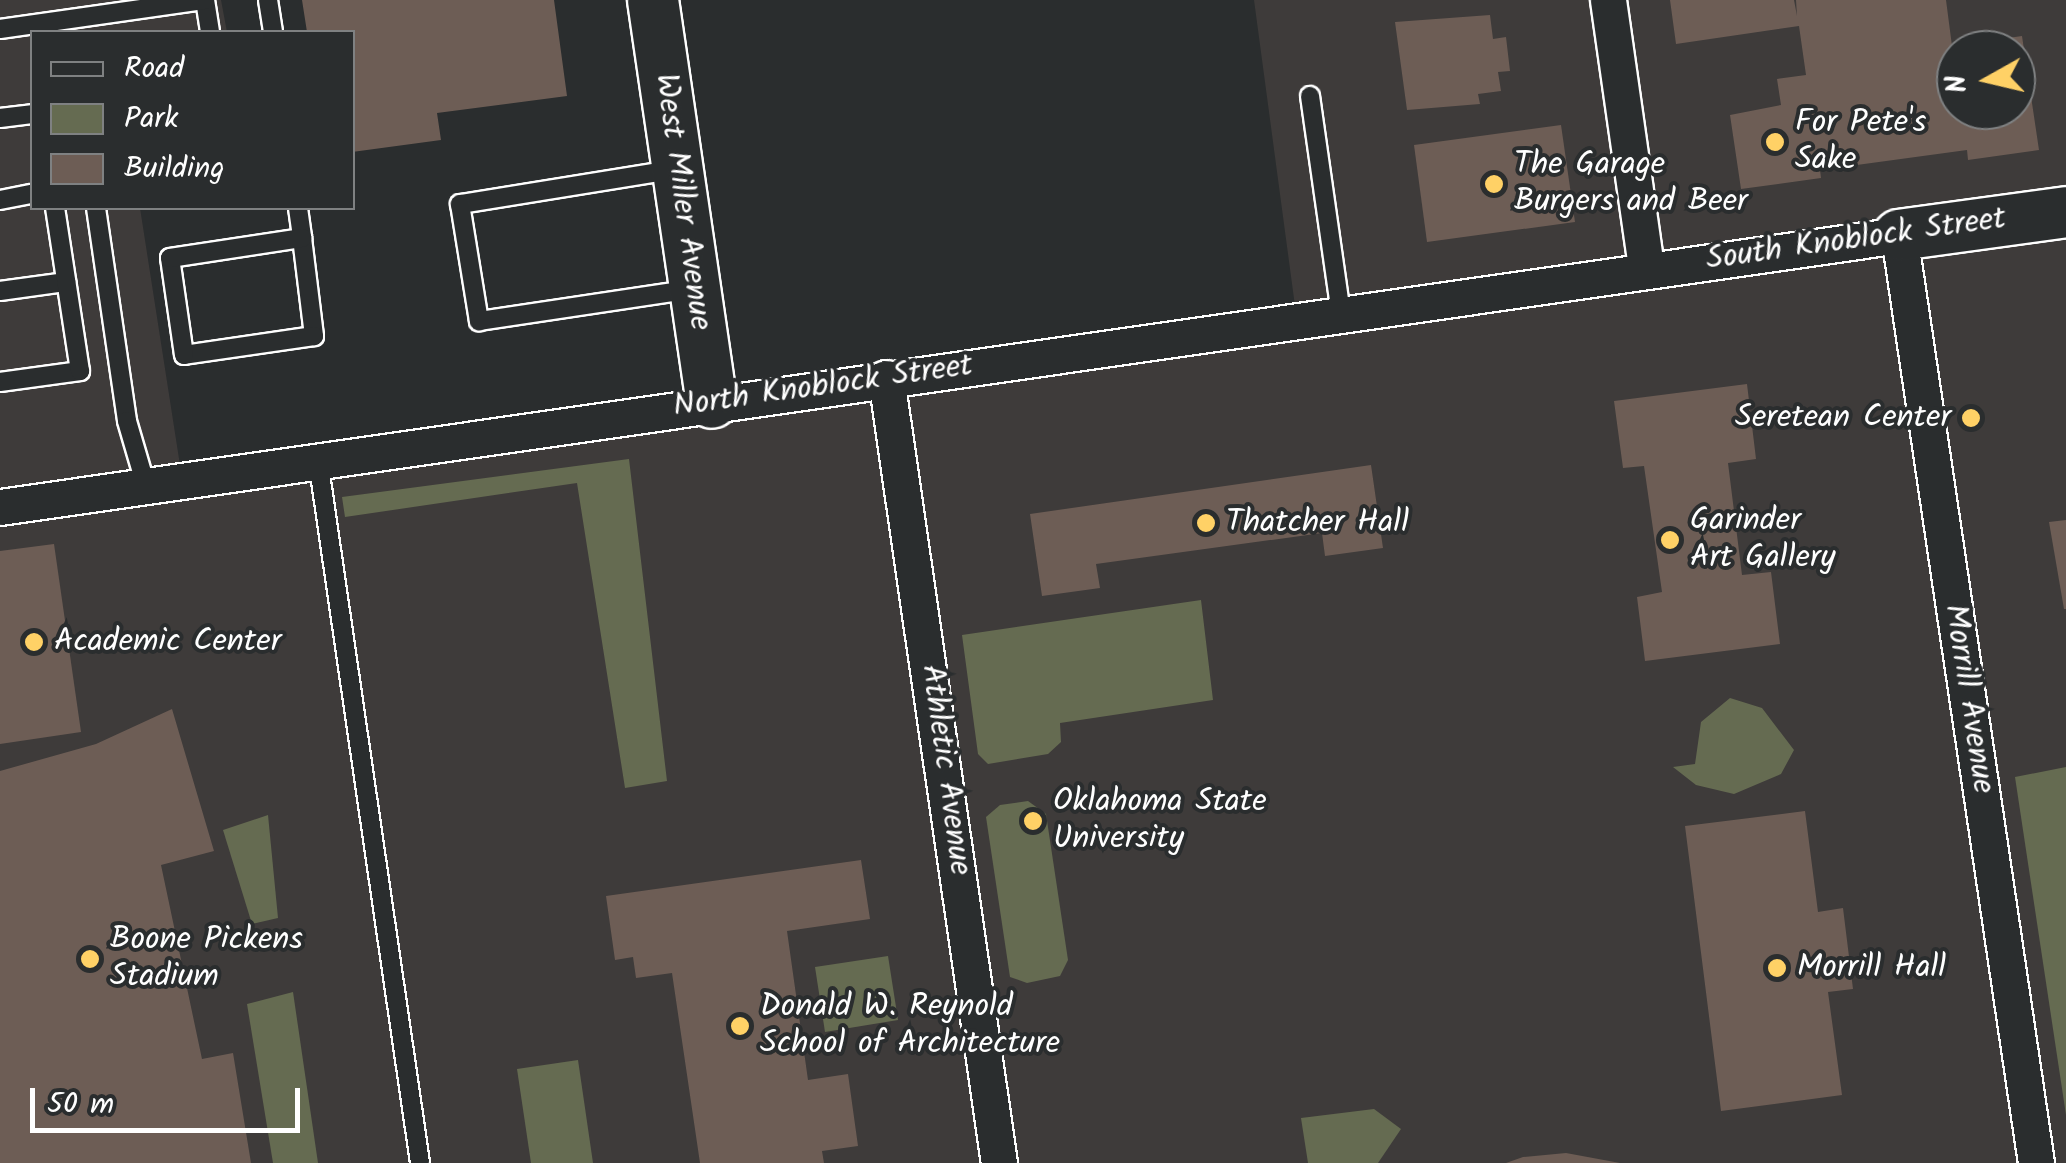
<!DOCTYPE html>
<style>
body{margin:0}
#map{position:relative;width:2066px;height:1163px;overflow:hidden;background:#2a2d2e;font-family:Kalam,sans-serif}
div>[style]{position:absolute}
.built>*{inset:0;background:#3e3b3a}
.green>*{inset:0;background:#656b51}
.building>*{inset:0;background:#6d5d55}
.roads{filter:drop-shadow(2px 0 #fff) drop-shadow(-2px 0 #fff) drop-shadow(0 2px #fff) drop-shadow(0 -2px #fff)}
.lane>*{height:18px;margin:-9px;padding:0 9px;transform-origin:9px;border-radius:9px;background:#2a2d2e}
.street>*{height:35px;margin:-17.5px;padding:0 17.5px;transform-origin:17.5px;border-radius:17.5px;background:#2a2d2e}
.secondary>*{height:50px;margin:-25px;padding:0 25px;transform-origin:25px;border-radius:25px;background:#2a2d2e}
.dots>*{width:28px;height:28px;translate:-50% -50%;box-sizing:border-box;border:5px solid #2a2d2e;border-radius:50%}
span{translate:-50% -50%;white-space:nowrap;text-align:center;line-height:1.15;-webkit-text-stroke:8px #2a2d2e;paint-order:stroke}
.poi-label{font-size:32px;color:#fff}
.left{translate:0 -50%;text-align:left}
.right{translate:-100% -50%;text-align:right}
.street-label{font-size:32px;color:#fff}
.legend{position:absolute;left:30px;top:30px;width:325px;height:180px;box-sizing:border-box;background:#2a2d2e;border:2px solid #7f8182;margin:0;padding:12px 18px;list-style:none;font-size:30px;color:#fff}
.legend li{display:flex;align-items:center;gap:20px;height:50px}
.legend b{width:50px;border:2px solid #7f8182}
.north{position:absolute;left:1936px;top:30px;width:100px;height:100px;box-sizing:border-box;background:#2a2d2e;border:2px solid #7f8182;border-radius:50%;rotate:262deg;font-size:28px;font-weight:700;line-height:40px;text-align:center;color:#fff}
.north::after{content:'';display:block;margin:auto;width:35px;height:45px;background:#ffd166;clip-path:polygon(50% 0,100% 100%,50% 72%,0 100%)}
.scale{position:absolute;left:30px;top:1088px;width:270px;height:45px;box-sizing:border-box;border:5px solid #fff;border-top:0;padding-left:12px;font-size:30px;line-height:35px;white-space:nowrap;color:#fff;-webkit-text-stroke:8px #2a2d2e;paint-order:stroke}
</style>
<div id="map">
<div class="built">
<i style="clip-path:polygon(0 0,221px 0,227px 32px,32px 32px,32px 208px,140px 208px,182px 478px,2066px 225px,2066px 1163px,0 1163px)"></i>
<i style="clip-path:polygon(evenodd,1254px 0,2066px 0,2066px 191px,1297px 321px,1254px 0,1956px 50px,2016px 50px,2016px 110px,1956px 110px,1956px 50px)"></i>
</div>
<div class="green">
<i style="clip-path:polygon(629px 459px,667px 781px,625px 788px,577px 483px,345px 517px,342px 497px)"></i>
<i style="clip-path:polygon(1201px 600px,1213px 700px,1060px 723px,1061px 742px,1048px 754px,988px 764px,978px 754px,962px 635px)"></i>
<i style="clip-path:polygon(1730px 698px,1762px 708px,1794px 750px,1781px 774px,1734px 794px,1696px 785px,1673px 767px,1695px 764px,1701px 722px)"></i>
<i style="clip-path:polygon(2066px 767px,2066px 1115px,2015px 777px)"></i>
<i style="clip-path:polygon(1028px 801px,1046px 814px,1068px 960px,1060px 976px,1027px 983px,1010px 977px,986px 817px,1000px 805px)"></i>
<i style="clip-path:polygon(268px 815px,278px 918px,252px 924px,223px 830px)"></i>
<i style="clip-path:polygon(888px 956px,898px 1020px,825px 1032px,815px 967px)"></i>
<i style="clip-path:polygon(293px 992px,318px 1163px,273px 1163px,247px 1004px)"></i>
<i style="clip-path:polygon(578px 1060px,593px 1163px,531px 1163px,517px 1069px)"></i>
<i style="clip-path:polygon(1374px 1109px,1401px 1129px,1378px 1163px,1308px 1163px,1301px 1118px)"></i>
</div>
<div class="building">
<i style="clip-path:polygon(302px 0,554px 0,567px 96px,437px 113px,441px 140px,352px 152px,352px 32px,307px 32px)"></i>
<i style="clip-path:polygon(evenodd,1670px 0,1794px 0,1797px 16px,1796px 0,1946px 0,1952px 46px,2022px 36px,2039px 150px,1968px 160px,1967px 150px,1820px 170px,1821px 178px,1741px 189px,1730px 115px,1781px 105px,1777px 79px,1806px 75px,1799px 26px,1676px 44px,1670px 0,1956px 50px,2016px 50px,2016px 110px,1956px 110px,1956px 50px)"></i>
<i style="clip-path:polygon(1490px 15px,1493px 39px,1506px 37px,1510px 71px,1498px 72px,1501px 91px,1478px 94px,1480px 104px,1407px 110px,1395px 22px)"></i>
<i style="clip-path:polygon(1561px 125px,1575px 222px,1427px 242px,1414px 145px)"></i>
<i style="clip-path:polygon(1747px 384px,1756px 459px,1728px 463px,1742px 575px,1771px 572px,1780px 644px,1645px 661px,1637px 597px,1662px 592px,1644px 466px,1623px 468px,1614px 401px)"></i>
<i style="clip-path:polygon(1371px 465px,1383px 548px,1325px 556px,1322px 533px,1096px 564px,1100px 588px,1042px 596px,1030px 514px)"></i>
<i style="clip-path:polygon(2066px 520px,2066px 609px,2064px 609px,2049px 522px)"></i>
<i style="clip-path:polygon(54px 544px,81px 732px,0 744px,0 551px)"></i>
<i style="clip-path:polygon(172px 709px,214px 851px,161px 865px,202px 1059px,233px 1053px,251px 1163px,0 1163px,0 771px,96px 744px)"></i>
<i style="clip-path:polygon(1805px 811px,1818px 912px,1843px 908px,1853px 989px,1828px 992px,1842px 1095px,1721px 1111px,1685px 826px)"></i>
<i style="clip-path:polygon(861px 860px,870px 919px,787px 931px,808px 1080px,848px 1074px,858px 1146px,822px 1151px,824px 1163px,700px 1163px,672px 973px,636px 978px,633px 957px,615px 960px,606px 896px)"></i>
<i style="clip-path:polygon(1566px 1153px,1620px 1163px,1506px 1163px,1523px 1157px)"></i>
</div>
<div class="roads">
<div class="lane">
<i style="left:205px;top:0;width:32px;rotate:81deg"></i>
<i style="left:268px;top:0;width:32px;rotate:81deg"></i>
<i style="left:0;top:29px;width:207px;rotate:-8.1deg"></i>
<i style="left:1310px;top:96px;width:219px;rotate:81.9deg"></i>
<i style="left:0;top:118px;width:32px;rotate:-7deg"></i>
<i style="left:677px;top:169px;width:220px;rotate:170.8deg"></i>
<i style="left:460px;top:204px;width:119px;rotate:80.8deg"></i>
<i style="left:479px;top:321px;width:215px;rotate:-8.5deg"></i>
<i style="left:0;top:200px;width:33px;rotate:-11deg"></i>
<i style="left:96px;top:208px;width:215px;rotate:81.7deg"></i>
<i style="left:127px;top:421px;width:68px;rotate:73.7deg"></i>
<i style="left:298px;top:208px;width:30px;rotate:82deg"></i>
<i style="left:302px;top:238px;width:99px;rotate:83deg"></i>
<i style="left:314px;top:336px;width:131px;rotate:171.7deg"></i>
<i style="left:184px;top:355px;width:98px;rotate:-98.2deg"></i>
<i style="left:170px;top:258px;width:134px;rotate:-8.6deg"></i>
<i style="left:0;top:291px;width:67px;rotate:-7.8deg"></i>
<i style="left:0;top:382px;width:81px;rotate:-7.8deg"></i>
<i style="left:80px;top:371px;width:165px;rotate:-98.7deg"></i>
<i style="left:318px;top:460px;width:710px;rotate:81.74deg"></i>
</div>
<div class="street">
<i style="left:1608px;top:0;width:271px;rotate:81.9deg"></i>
<i style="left:886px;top:378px;width:793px;rotate:81.81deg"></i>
<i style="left:0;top:507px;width:1918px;rotate:-8.15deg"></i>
<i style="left:1899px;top:235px;width:938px;rotate:81.6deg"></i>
</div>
<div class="secondary">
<i style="left:653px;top:0;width:407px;rotate:81.7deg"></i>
<i style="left:1899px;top:235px;width:169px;rotate:-7.8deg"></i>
</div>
</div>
<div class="dots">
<i style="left:1775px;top:142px;background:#ffd166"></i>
<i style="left:1494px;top:184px;background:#ffd166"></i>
<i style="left:1971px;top:418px;background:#ffd166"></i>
<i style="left:1206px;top:523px;background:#ffd166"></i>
<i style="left:1670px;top:540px;background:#ffd166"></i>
<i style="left:34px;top:642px;background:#ffd166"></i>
<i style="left:1033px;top:821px;background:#ffd166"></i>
<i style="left:90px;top:959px;background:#ffd166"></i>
<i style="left:1777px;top:968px;background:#ffd166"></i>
<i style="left:740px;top:1026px;background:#ffd166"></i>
</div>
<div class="poi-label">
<span class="left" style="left:1795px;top:142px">For Pete's<br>Sake</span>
<span class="left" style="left:1514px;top:184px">The Garage<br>Burgers and Beer</span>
<span class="right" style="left:1951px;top:418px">Seretean Center</span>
<span class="left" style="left:1690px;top:540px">Garinder<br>Art Gallery</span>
<span class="left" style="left:1226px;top:523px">Thatcher Hall</span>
<span class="left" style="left:54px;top:642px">Academic Center</span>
<span class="left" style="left:1053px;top:821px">Oklahoma State<br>University</span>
<span class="left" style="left:110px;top:959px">Boone Pickens<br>Stadium</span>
<span class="left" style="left:1797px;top:968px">Morrill Hall</span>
<span class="left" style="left:760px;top:1026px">Donald W. Reynold<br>School of Architecture</span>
</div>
<div class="street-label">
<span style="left:682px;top:202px;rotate:82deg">West Miller Avenue</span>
<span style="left:1856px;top:240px;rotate:-8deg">South Knoblock Street</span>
<span style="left:823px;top:387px;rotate:-8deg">North Knoblock Street</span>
<span style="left:1968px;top:699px;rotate:81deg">Morrill Avenue</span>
<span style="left:945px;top:770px;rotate:82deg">Athletic Avenue</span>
</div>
<ul class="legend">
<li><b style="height:12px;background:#2a2d2e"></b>Road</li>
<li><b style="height:28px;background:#656b51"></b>Park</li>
<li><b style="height:28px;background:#6d5d55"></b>Building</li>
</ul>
<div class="north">N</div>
<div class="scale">50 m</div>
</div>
